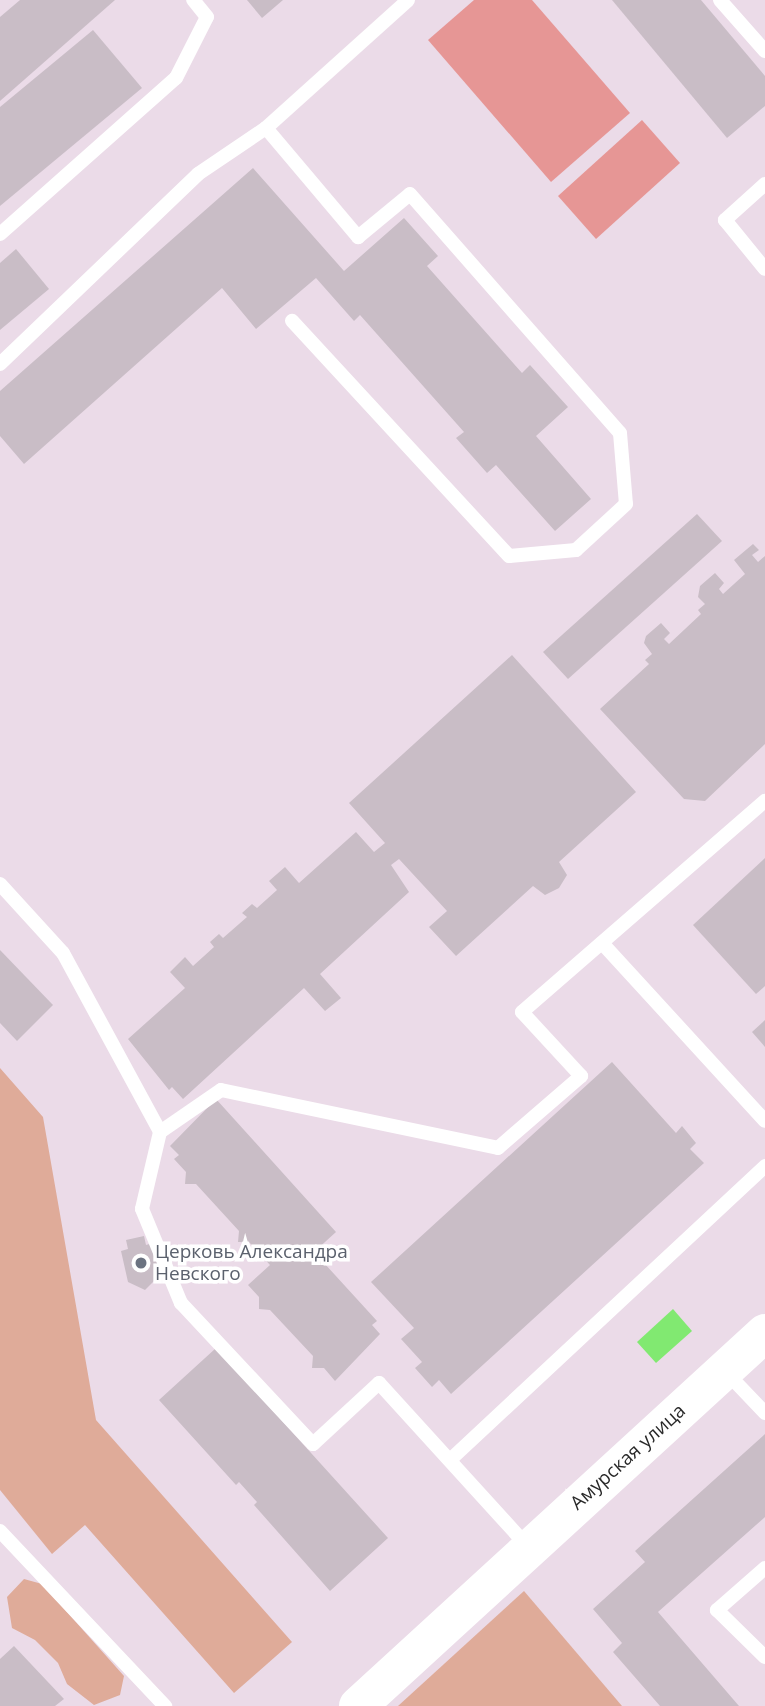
<!DOCTYPE html>
<meta charset="utf-8">
<style>
body{margin:0}
#map{position:relative;width:765px;height:1706px;overflow:hidden;background:#ebdbe8;font-family:"Open Sans",sans-serif}
div>[style]{position:absolute}
.green>*{inset:0;background:#dfab99}
.pitch>*{inset:0;background:#e69695}
.water>*{inset:0;background:#81e971}
.building>*{inset:0;background:#c9bdc6}
.lane>*{height:14px;margin:-7px;padding:0 7px;transform-origin:7px;border-radius:7px;background:#fff}
.secondary>*{height:38px;margin:-19px;padding:0 19px;transform-origin:19px;border-radius:19px;background:#fff}
.dots>*{width:19px;height:19px;translate:-50% -50%;box-sizing:border-box;border:4px solid #fff;border-radius:50%}
span{translate:-50% -50%;white-space:nowrap;text-align:center;line-height:1.15;-webkit-text-stroke:7px #fff;paint-order:stroke}
.worship-label{font-size:19px;color:#5b616d}
.left{translate:0 -50%;text-align:left}
.street-label{font-size:19px;color:#292929}
</style>
<div id="map">
<div class="green">
<i style="clip-path:polygon(0 1068px,43px 1117px,96px 1420px,292px 1642px,234px 1693px,85px 1525px,52px 1554px,0 1490px)"></i>
<i style="clip-path:polygon(24px 1579px,42px 1584px,124px 1676px,120px 1695px,94px 1705px,67px 1684px,58px 1663px,35px 1640px,12px 1628px,7px 1597px)"></i>
<i style="clip-path:polygon(524px 1591px,622px 1706px,398px 1706px)"></i>
</div>
<div class="pitch">
<i style="clip-path:polygon(474px 0,532px 0,630px 113px,551px 182px,428px 40px)"></i>
<i style="clip-path:polygon(642px 120px,680px 163px,596px 239px,558px 196px)"></i>
</div>
<div class="water">
<i style="clip-path:polygon(673px 1309px,692px 1331px,656px 1363px,637px 1342px)"></i>
</div>
<div class="building">
<i style="clip-path:polygon(20px 0,115px 0,0 101px,0 17px)"></i>
<i style="clip-path:polygon(247px 0,283px 0,262px 18px)"></i>
<i style="clip-path:polygon(612px 0,701px 0,765px 76px,765px 106px,727px 138px)"></i>
<i style="clip-path:polygon(93px 30px,142px 88px,0 206px,0 107px)"></i>
<i style="clip-path:polygon(253px 168px,344px 271px,404px 218px,438px 256px,427px 266px,522px 373px,530px 365px,568px 407px,536px 436px,591px 499px,555px 531px,496px 465px,487px 473px,456px 438px,464px 432px,360px 315px,354px 321px,316px 278px,256px 329px,222px 288px,24px 464px,0 436px,0 391px)"></i>
<i style="clip-path:polygon(16px 249px,49px 289px,0 330px,0 263px)"></i>
<i style="clip-path:polygon(697px 514px,722px 541px,568px 679px,543px 652px)"></i>
<i style="clip-path:polygon(753px 544px,759px 550px,752px 555px,758px 562px,765px 556px,765px 744px,705px 801px,684px 799px,600px 709px,649px 664px,645px 660px,652px 654px,644px 643px,646px 636px,661px 623px,670px 633px,664px 639px,669px 644px,701px 614px,698px 610px,705px 604px,698px 597px,700px 586px,715px 573px,724px 583px,719px 589px,723px 594px,745px 574px,734px 560px)"></i>
<i style="clip-path:polygon(512px 655px,636px 792px,559px 862px,567px 875px,559px 888px,545px 895px,533px 886px,456px 956px,429px 927px,447px 911px,399px 859px,391px 865px,409px 892px,320px 974px,341px 998px,325px 1011px,304px 988px,183px 1099px,172px 1087px,169px 1090px,128px 1039px,185px 988px,170px 972px,185px 957px,193px 966px,214px 947px,210px 942px,219px 934px,223px 938px,247px 917px,242px 913px,252px 904px,257px 908px,277px 890px,269px 881px,285px 867px,299px 883px,356px 832px,374px 852px,385px 843px,349px 803px)"></i>
<i style="clip-path:polygon(765px 858px,765px 986px,756px 994px,693px 925px)"></i>
<i style="clip-path:polygon(0 950px,53px 1005px,17px 1041px,0 1023px)"></i>
<i style="clip-path:polygon(765px 1020px,765px 1047px,752px 1032px)"></i>
<i style="clip-path:polygon(612px 1062px,676px 1133px,682px 1126px,696px 1143px,690px 1149px,704px 1163px,451px 1394px,439px 1380px,432px 1387px,415px 1368px,422px 1362px,401px 1339px,414px 1328px,371px 1282px)"></i>
<i style="clip-path:polygon(216px 1099px,336px 1232px,314px 1252px,377px 1321px,372px 1325px,380px 1334px,335px 1381px,324px 1368px,312px 1368px,313px 1356px,270px 1310px,259px 1309px,259px 1297px,248px 1285px,270px 1265px,249px 1242px,238px 1242px,239px 1231px,196px 1184px,185px 1184px,186px 1172px,174px 1159px,179px 1155px,170px 1146px)"></i>
<i style="clip-path:polygon(144px 1236px,146px 1245px,153px 1243px,161px 1274px,145px 1290px,128px 1282px,121px 1251px,128px 1249px,126px 1240px)"></i>
<i style="clip-path:polygon(216px 1348px,388px 1538px,330px 1591px,254px 1505px,257px 1502px,239px 1482px,236px 1485px,159px 1400px)"></i>
<i style="clip-path:polygon(765px 1434px,765px 1517px,658px 1612px,739px 1706px,660px 1706px,613px 1652px,622px 1643px,593px 1609px,645px 1562px,635px 1551px)"></i>
<i style="clip-path:polygon(14px 1646px,64px 1699px,55px 1706px,0 1706px,0 1659px)"></i>
</div>
<div class="lane">
<i style="left:720px;top:0;width:68px;rotate:48.6deg"></i>
<i style="left:266px;top:128px;width:143px;rotate:49.8deg"></i>
<i style="left:358px;top:237px;width:67px;rotate:-39.6deg"></i>
<i style="left:410px;top:194px;width:318px;rotate:48.7deg"></i>
<i style="left:620px;top:433px;width:71px;rotate:85.2deg"></i>
<i style="left:626px;top:504px;width:68px;rotate:137.4deg"></i>
<i style="left:576px;top:550px;width:67px;rotate:174.9deg"></i>
<i style="left:509px;top:556px;width:320px;rotate:-132.7deg"></i>
<i style="left:765px;top:184px;width:54px;rotate:138deg"></i>
<i style="left:725px;top:220px;width:63px;rotate:50.8deg"></i>
<i style="left:0;top:234px;width:235px;rotate:-41.6deg"></i>
<i style="left:176px;top:78px;width:68px;rotate:-63.1deg"></i>
<i style="left:207px;top:17px;width:22px;rotate:-129deg"></i>
<i style="left:0;top:364px;width:274px;rotate:-43.8deg"></i>
<i style="left:198px;top:174px;width:82px;rotate:-34.1deg"></i>
<i style="left:266px;top:128px;width:191px;rotate:-42deg"></i>
<i style="left:0;top:884px;width:93px;rotate:47.6deg"></i>
<i style="left:63px;top:953px;width:204px;rotate:61.5deg"></i>
<i style="left:160px;top:1132px;width:74px;rotate:-34.5deg"></i>
<i style="left:221px;top:1090px;width:283px;rotate:11.8deg"></i>
<i style="left:498px;top:1148px;width:110px;rotate:-40.9deg"></i>
<i style="left:581px;top:1076px;width:87px;rotate:-132.7deg"></i>
<i style="left:522px;top:1012px;width:322px;rotate:-41deg"></i>
<i style="left:602px;top:943px;width:241px;rotate:47.5deg"></i>
<i style="left:160px;top:1132px;width:79px;rotate:103.2deg"></i>
<i style="left:142px;top:1209px;width:102px;rotate:67.5deg"></i>
<i style="left:181px;top:1303px;width:193px;rotate:46.9deg"></i>
<i style="left:313px;top:1444px;width:90px;rotate:-42.7deg"></i>
<i style="left:379px;top:1383px;width:222px;rotate:47.7deg"></i>
<i style="left:725px;top:1371px;width:58px;rotate:46.4deg"></i>
<i style="left:450px;top:1460px;width:431px;rotate:-43deg"></i>
<i style="left:0;top:1531px;width:241px;rotate:46.7deg"></i>
<i style="left:765px;top:1568px;width:64px;rotate:138.8deg"></i>
<i style="left:717px;top:1610px;width:67px;rotate:44.4deg"></i>
</div>
<div class="secondary">
<i style="left:358px;top:1706px;width:552px;rotate:-42.5deg"></i>
</div>
<div class="dots">
<i style="left:141px;top:1263px;background:#6b7280"></i>
</div>
<div class="worship-label">
<span class="left" style="left:155px;top:1263px">Церковь Александра<br>Невского</span>
</div>
<div class="street-label">
<span style="left:628px;top:1457px;rotate:-42deg">Амурская улица</span>
</div>
</div>
